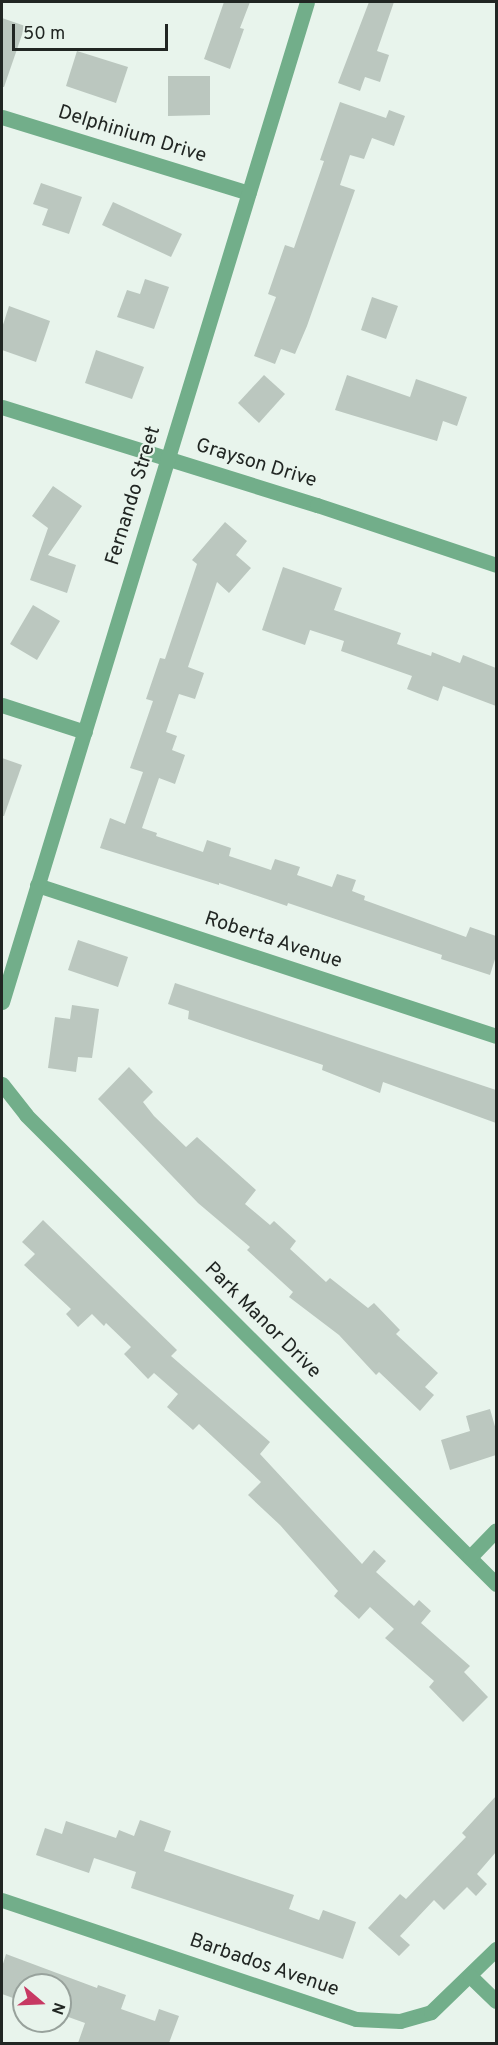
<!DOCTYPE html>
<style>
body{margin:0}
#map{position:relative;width:498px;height:2045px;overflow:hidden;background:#e8f4ec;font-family:Overpass,sans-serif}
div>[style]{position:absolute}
.building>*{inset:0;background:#bbc7bf}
.minor>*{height:15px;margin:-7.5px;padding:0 7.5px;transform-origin:7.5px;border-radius:7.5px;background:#72ae8a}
span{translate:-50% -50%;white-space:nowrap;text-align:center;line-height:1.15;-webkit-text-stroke:4.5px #e8f4ec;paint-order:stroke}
.street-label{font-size:20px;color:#212623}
.frame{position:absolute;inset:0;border:3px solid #212623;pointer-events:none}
.north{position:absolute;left:12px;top:1973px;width:60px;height:60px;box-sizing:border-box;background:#e8f4ec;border:2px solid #98a29c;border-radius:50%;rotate:109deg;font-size:16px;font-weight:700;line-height:24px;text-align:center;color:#212623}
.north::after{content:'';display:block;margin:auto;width:21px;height:27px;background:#c73963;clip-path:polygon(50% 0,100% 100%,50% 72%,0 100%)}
.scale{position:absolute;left:12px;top:24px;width:156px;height:27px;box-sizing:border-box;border:3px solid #212623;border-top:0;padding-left:8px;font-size:18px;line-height:21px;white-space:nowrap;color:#212623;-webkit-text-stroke:4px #e8f4ec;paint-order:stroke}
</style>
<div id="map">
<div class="building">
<i style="clip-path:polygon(224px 2px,250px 2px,240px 28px,244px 29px,230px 69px,204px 59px)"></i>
<i style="clip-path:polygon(369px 2px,394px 2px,377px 51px,389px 55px,380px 82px,365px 77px,360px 91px,338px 83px)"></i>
<i style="clip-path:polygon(2px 18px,25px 26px,4px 87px,2px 87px)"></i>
<i style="clip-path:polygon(77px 51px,128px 67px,116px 103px,66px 86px)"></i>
<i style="clip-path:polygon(168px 76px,210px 76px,210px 115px,168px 116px)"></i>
<i style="clip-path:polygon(340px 102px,386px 118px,389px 110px,405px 116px,394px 146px,372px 138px,364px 159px,350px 155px,340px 185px,355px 190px,307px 326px,295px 354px,281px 349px,275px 364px,254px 356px,276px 297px,268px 294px,285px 245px,294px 248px,324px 161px,320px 160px)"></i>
<i style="clip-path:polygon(41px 183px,82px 197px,69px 234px,42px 225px,48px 209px,33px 204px)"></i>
<i style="clip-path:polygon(113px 202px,182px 234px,171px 257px,102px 225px)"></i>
<i style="clip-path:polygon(145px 279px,169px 287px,154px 329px,117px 317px,127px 290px,140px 294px)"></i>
<i style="clip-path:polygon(372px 297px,398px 306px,386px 339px,361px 330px)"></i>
<i style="clip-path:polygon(9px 306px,50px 321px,36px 362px,2px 350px,2px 328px)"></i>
<i style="clip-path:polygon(96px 350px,144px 367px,132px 399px,85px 383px)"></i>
<i style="clip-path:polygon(264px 375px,285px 394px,259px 423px,238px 403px)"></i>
<i style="clip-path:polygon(347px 375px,410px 397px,416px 379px,467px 397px,457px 426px,443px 421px,437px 441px,335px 410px)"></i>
<i style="clip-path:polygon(53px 486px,82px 506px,48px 555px,76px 565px,67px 593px,30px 580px,48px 528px,32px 516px)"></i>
<i style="clip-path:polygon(225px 522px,247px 541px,236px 555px,251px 568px,229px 593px,217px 582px,188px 667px,204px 673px,195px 699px,179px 694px,166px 732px,177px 736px,172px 750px,185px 755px,175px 784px,159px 778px,142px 828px,157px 833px,156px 836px,203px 852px,207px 840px,231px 848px,229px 856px,271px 870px,275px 859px,300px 867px,297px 875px,332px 887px,337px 874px,356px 880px,352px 891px,365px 896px,364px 900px,466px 937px,470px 927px,496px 936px,496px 956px,490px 975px,441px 959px,442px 955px,288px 903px,287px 906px,219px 883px,219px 885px,100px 848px,110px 818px,125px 824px,143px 772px,130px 768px,153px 701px,146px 699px,160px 658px,165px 659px,197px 564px,192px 560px)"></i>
<i style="clip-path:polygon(283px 567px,342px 588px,334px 610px,401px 633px,397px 644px,431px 656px,432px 652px,460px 663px,463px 655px,496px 668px,496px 706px,443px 686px,438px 701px,407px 689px,412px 676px,341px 651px,344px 641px,310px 630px,305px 645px,262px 630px)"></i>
<i style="clip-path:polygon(33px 605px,60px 621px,37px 660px,10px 644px)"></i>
<i style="clip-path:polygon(2px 758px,22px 765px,4px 816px,2px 816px)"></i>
<i style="clip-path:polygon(78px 940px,128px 957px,118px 987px,68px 970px)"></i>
<i style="clip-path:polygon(175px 983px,496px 1090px,496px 1123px,383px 1082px,380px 1093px,322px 1070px,323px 1065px,188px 1019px,189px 1011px,168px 1004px)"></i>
<i style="clip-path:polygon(72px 1005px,99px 1009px,92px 1058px,78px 1057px,76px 1072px,48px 1068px,55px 1017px,70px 1019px)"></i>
<i style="clip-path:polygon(129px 1067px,153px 1092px,143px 1102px,154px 1116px,186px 1147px,197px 1137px,256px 1190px,245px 1204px,270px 1225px,274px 1221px,296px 1241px,290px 1249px,326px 1282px,330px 1278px,368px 1308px,374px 1303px,400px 1330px,396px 1334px,438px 1373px,425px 1387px,434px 1395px,420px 1411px,379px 1372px,376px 1375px,339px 1335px,289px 1297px,293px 1292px,247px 1250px,250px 1247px,198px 1203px,98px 1099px)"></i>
<i style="clip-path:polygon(43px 1220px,177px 1350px,171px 1356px,270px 1442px,260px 1454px,362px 1564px,374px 1550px,386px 1561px,376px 1572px,414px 1606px,419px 1600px,431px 1611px,421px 1623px,470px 1666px,464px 1672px,488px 1697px,463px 1722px,429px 1687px,434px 1681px,385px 1638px,394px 1629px,370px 1607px,359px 1619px,334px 1596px,338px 1591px,280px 1525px,248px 1495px,261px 1482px,199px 1424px,193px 1430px,167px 1407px,178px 1394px,154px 1373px,148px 1379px,124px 1354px,131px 1347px,106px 1323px,104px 1326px,92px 1314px,78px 1327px,66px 1314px,71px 1309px,24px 1265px,35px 1254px,22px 1242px)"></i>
<i style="clip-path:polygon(490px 1409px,496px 1430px,496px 1455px,450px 1470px,441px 1440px,470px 1431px,466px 1416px)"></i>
<i style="clip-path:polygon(496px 1796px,496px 1852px,477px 1874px,487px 1884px,476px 1896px,467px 1887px,444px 1910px,434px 1900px,400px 1936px,410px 1945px,399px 1956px,368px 1928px,400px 1894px,406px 1899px,466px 1837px,462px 1833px)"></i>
<i style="clip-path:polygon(140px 1820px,171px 1831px,164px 1851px,294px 1895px,289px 1909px,319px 1920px,323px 1910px,356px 1922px,343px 1959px,131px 1888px,136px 1872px,94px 1858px,89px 1873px,36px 1855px,45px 1828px,62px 1834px,66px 1821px,116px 1838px,119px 1830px,134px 1836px)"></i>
<i style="clip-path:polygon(6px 1954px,97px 1988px,98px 1985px,126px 1995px,121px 2009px,155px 2021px,159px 2009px,179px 2016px,169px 2043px,78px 2043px,85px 2023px,60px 2014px,60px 1985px,24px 1985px,24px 2002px,2px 1994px,2px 1967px)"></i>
</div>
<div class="minor">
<i style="left:2px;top:117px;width:258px;rotate:17.1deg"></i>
<i style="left:2px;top:407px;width:330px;rotate:17.3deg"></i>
<i style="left:317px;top:505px;width:189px;rotate:18.5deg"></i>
<i style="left:2px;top:705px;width:87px;rotate:18deg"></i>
<i style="left:37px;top:885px;width:483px;rotate:18.2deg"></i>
<i style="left:2px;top:1002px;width:1045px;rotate:-73.04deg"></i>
<i style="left:2px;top:1084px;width:39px;rotate:52deg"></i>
<i style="left:26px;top:1115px;width:664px;rotate:44.94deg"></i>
<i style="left:470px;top:1557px;width:37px;rotate:-46deg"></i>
<i style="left:2px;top:1900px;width:373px;rotate:18.6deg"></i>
<i style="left:356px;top:2019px;width:44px;rotate:2.6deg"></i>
<i style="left:400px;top:2021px;width:32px;rotate:-16deg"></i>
<i style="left:431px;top:2012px;width:91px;rotate:-44.1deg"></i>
<i style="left:470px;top:1976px;width:36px;rotate:44deg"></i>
</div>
<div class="street-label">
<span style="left:132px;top:135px;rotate:17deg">Delphinium Drive</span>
<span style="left:256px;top:464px;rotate:17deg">Grayson Drive</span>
<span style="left:134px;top:496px;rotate:-73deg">Fernando Street</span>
<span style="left:273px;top:941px;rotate:18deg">Roberta Avenue</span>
<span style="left:262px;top:1321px;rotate:45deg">Park Manor Drive</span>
<span style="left:264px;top:1966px;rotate:19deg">Barbados Avenue</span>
</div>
<div class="frame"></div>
<div class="north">N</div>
<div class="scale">50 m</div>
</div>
